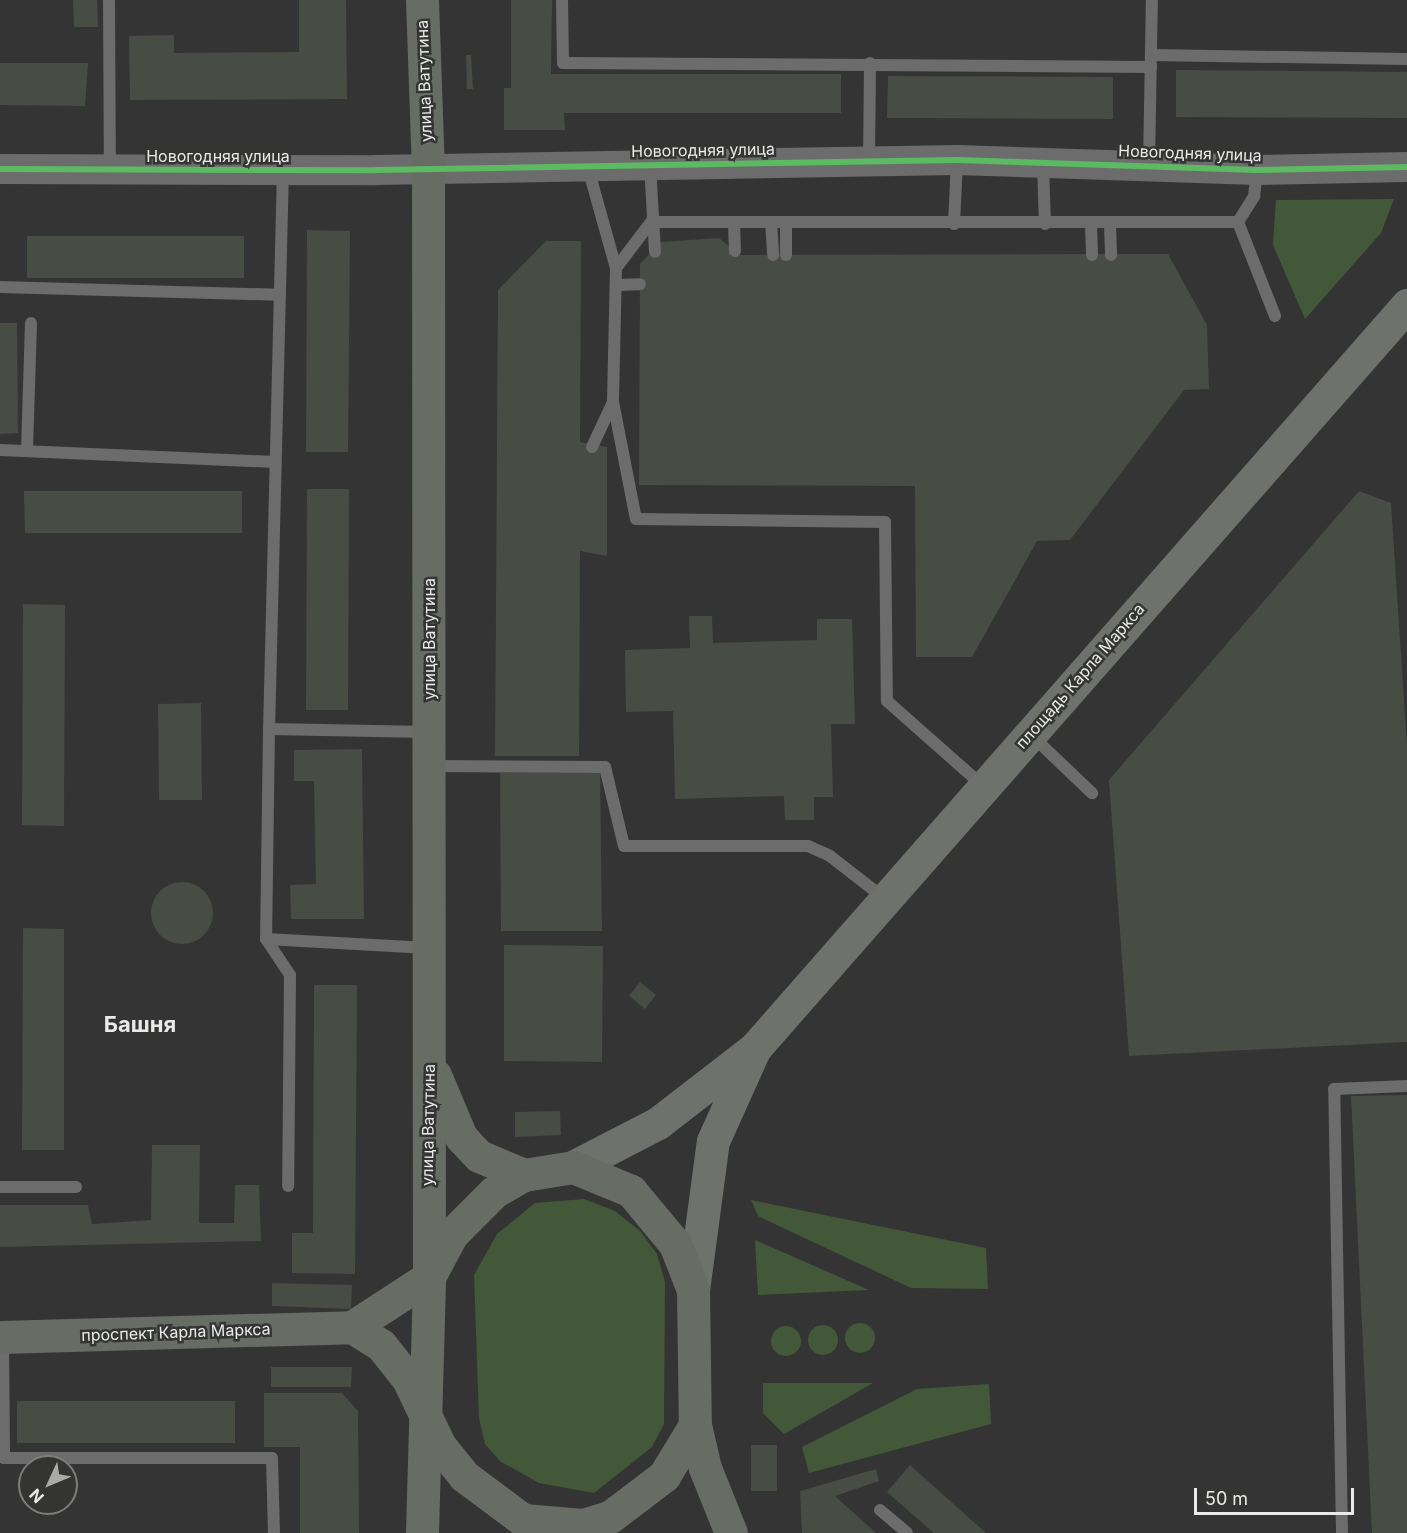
<!DOCTYPE html>
<meta charset="utf-8">
<style>
body{margin:0}
#map{position:relative;width:1407px;height:1533px;overflow:hidden;background:#343434;font-family:Inter,sans-serif}
div>[style]{position:absolute}
.green>*{inset:0;background:#425838}
.round{border-radius:50%}
.building>*{inset:0;background:#474c44}
.service>*{height:12px;margin:-6px;padding:0 6px;transform-origin:6px;border-radius:6px;background:#6c6c6c}
.tertiary>*{height:30px;margin:-15px;padding:0 15px;transform-origin:15px;border-radius:15px;background:#6c6c6c}
.secondary>*{height:33px;margin:-16.5px;padding:0 16.5px;transform-origin:16.5px;border-radius:16.5px;background:#6e716c}
.primary>*{height:33px;margin:-16.5px;padding:0 16.5px;transform-origin:16.5px;border-radius:16.5px;background:#676c65}
.cycleway>*{height:6px;margin:-3px;padding:0 3px;transform-origin:3px;border-radius:3px;background:#5cba63}
span{translate:-50% -50%;white-space:nowrap;text-align:center;line-height:1.15;-webkit-text-stroke:5px #343533;paint-order:stroke}
.street-label{font-size:16px;color:#e9eae9}
.district-label{font-size:22px;color:#e9eae9;font-weight:700}
.north{position:absolute;left:18px;top:1455px;width:60px;height:60px;box-sizing:border-box;background:#343533;border:2px solid #7c7d7c;border-radius:50%;rotate:226deg;font-size:16px;font-weight:700;line-height:24px;text-align:center;color:#e9eae9}
.north::after{content:'';display:block;margin:auto;width:21px;height:27px;background:#aaa;clip-path:polygon(50% 0,100% 100%,50% 72%,0 100%)}
.scale{position:absolute;left:1194px;top:1488px;width:160px;height:27px;box-sizing:border-box;border:3px solid #e9eae9;border-top:0;padding-left:8px;font-size:18px;line-height:21px;white-space:nowrap;color:#e9eae9;-webkit-text-stroke:4px #343533;paint-order:stroke}
</style>
<div id="map">
<div class="green">
<i style="clip-path:polygon(1394px 199px,1381px 233px,1305px 319px,1273px 245px,1276px 200px)"></i>
<i style="clip-path:polygon(584px 1199px,615px 1211px,640px 1231px,657px 1254px,665px 1282px,664px 1424px,652px 1447px,594px 1493px,539px 1483px,500px 1461px,485px 1444px,479px 1418px,474px 1275px,497px 1234px,535px 1203px)"></i>
<i style="clip-path:polygon(751px 1200px,986px 1248px,988px 1289px,911px 1288px,758px 1216px)"></i>
<i style="clip-path:polygon(755px 1240px,869px 1290px,758px 1295px)"></i>
<i class="round" style="left:845px;top:1323px;width:30px;height:30px"></i>
<i class="round" style="left:808px;top:1325px;width:30px;height:30px"></i>
<i class="round" style="left:771px;top:1326px;width:30px;height:30px"></i>
<i style="clip-path:polygon(763px 1383px,873px 1383px,784px 1434px,763px 1413px)"></i>
<i style="clip-path:polygon(989px 1384px,991px 1424px,809px 1473px,802px 1447px,917px 1389px)"></i>
</div>
<div class="building">
<i style="clip-path:polygon(73px 0,97px 0,98px 27px,74px 27px)"></i>
<i style="clip-path:polygon(299px 0,346px 0,347px 99px,130px 100px,129px 36px,174px 35px,174px 53px,299px 52px)"></i>
<i style="clip-path:polygon(511px 0,552px 0,551px 74px,841px 74px,841px 113px,564px 113px,565px 130px,504px 130px,504px 88px,511px 88px)"></i>
<i style="clip-path:polygon(466px 55px,471px 55px,473px 89px,467px 89px)"></i>
<i style="clip-path:polygon(0 63px,88px 63px,85px 106px,0 105px)"></i>
<i style="clip-path:polygon(1176px 70px,1407px 72px,1407px 118px,1176px 117px)"></i>
<i style="clip-path:polygon(888px 76px,1113px 77px,1113px 119px,887px 118px)"></i>
<i style="clip-path:polygon(307px 230px,350px 231px,348px 452px,306px 452px)"></i>
<i style="clip-path:polygon(27px 236px,244px 236px,244px 278px,27px 278px)"></i>
<i style="clip-path:polygon(719px 238px,740px 255px,1168px 254px,1207px 325px,1209px 389px,1184px 390px,1070px 540px,1037px 541px,972px 657px,916px 657px,915px 486px,639px 485px,640px 264px,661px 242px)"></i>
<i style="clip-path:polygon(546px 241px,581px 241px,580px 442px,607px 447px,607px 556px,580px 551px,579px 756px,495px 756px,498px 290px)"></i>
<i style="clip-path:polygon(0 323px,17px 323px,18px 433px,0 434px)"></i>
<i style="clip-path:polygon(307px 489px,349px 489px,348px 710px,306px 710px)"></i>
<i style="clip-path:polygon(24px 491px,242px 491px,242px 533px,25px 533px)"></i>
<i style="clip-path:polygon(1359px 491px,1391px 503px,1407px 746px,1407px 1042px,1129px 1056px,1109px 780px)"></i>
<i style="clip-path:polygon(23px 604px,65px 605px,64px 826px,22px 825px)"></i>
<i style="clip-path:polygon(689px 616px,712px 616px,713px 643px,817px 640px,817px 619px,852px 619px,855px 724px,831px 724px,833px 797px,814px 797px,814px 820px,785px 820px,784px 796px,675px 799px,673px 711px,626px 712px,625px 650px,690px 648px)"></i>
<i style="clip-path:polygon(201px 703px,202px 800px,159px 800px,158px 704px)"></i>
<i style="clip-path:polygon(362px 749px,364px 919px,291px 919px,290px 885px,316px 884px,314px 781px,294px 781px,294px 750px)"></i>
<i style="clip-path:polygon(500px 773px,600px 773px,602px 931px,501px 931px)"></i>
<i class="round" style="left:151px;top:882px;width:62px;height:62px"></i>
<i style="clip-path:polygon(23px 928px,64px 929px,64px 1150px,22px 1150px)"></i>
<i style="clip-path:polygon(504px 945px,603px 946px,602px 1062px,504px 1061px)"></i>
<i style="clip-path:polygon(640px 982px,656px 995px,645px 1009px,629px 996px)"></i>
<i style="clip-path:polygon(314px 985px,357px 985px,355px 1274px,292px 1273px,292px 1233px,313px 1233px)"></i>
<i style="clip-path:polygon(1407px 1095px,1407px 1533px,1372px 1533px,1351px 1096px)"></i>
<i style="clip-path:polygon(560px 1111px,561px 1135px,515px 1137px,515px 1112px)"></i>
<i style="clip-path:polygon(152px 1145px,200px 1145px,199px 1223px,234px 1223px,235px 1185px,259px 1185px,261px 1241px,0 1247px,0 1205px,88px 1205px,92px 1224px,151px 1220px)"></i>
<i style="clip-path:polygon(272px 1283px,352px 1285px,351px 1309px,272px 1306px)"></i>
<i style="clip-path:polygon(271px 1367px,352px 1367px,351px 1387px,271px 1387px)"></i>
<i style="clip-path:polygon(264px 1393px,342px 1393px,358px 1411px,359px 1533px,300px 1533px,300px 1447px,264px 1447px)"></i>
<i style="clip-path:polygon(17px 1401px,235px 1401px,235px 1443px,17px 1443px)"></i>
<i style="clip-path:polygon(751px 1445px,777px 1445px,777px 1491px,751px 1491px)"></i>
<i style="clip-path:polygon(910px 1465px,986px 1533px,934px 1533px,887px 1492px)"></i>
<i style="clip-path:polygon(876px 1469px,879px 1481px,835px 1496px,876px 1533px,802px 1533px,800px 1491px)"></i>
</div>
<div class="service">
<i style="left:109px;top:0;width:169px;rotate:89.7deg"></i>
<i style="left:562px;top:0;width:63px;rotate:89.1deg"></i>
<i style="left:563px;top:63px;width:588px;rotate:0.39deg"></i>
<i style="left:1151px;top:55px;width:256px;rotate:0.9deg"></i>
<i style="left:869px;top:161px;width:98px;rotate:-89.4deg"></i>
<i style="left:1043px;top:162px;width:62px;rotate:88.2deg"></i>
<i style="left:650px;top:165px;width:87px;rotate:86.7deg"></i>
<i style="left:1149px;top:165px;width:165px;rotate:-89deg"></i>
<i style="left:588px;top:168px;width:104px;rotate:74.4deg"></i>
<i style="left:616px;top:268px;width:134px;rotate:91.3deg"></i>
<i style="left:613px;top:402px;width:119px;rotate:78.9deg"></i>
<i style="left:636px;top:519px;width:249px;rotate:0.7deg"></i>
<i style="left:885px;top:522px;width:179px;rotate:89.4deg"></i>
<i style="left:887px;top:701px;width:128px;rotate:41.5deg"></i>
<i style="left:283px;top:170px;width:559px;rotate:91.43deg"></i>
<i style="left:269px;top:729px;width:159px;rotate:1.1deg"></i>
<i style="left:1238px;top:222px;width:101px;rotate:68.5deg"></i>
<i style="left:734px;top:223px;width:28px;rotate:88deg"></i>
<i style="left:771px;top:223px;width:32px;rotate:86deg"></i>
<i style="left:786px;top:223px;width:32px;rotate:90deg"></i>
<i style="left:954px;top:224px;width:63px;rotate:-87.3deg"></i>
<i style="left:1091px;top:225px;width:30px;rotate:88deg"></i>
<i style="left:1110px;top:225px;width:30px;rotate:88deg"></i>
<i style="left:616px;top:268px;width:58px;rotate:-52.7deg"></i>
<i style="left:651px;top:222px;width:587px"></i>
<i style="left:1238px;top:222px;width:31px;rotate:-58deg"></i>
<i style="left:1254px;top:196px;width:26px;rotate:-83deg"></i>
<i style="left:617px;top:285px;width:23px;rotate:-2deg"></i>
<i style="left:0;top:287px;width:280px;rotate:1.6deg"></i>
<i style="left:592px;top:447px;width:50px;rotate:-65deg"></i>
<i style="left:0;top:450px;width:276px;rotate:2.5deg"></i>
<i style="left:27px;top:450px;width:127px;rotate:-88.2deg"></i>
<i style="left:269px;top:729px;width:210px;rotate:90.8deg"></i>
<i style="left:266px;top:939px;width:162px;rotate:3.2deg"></i>
<i style="left:1030px;top:734px;width:86px;rotate:43.6deg"></i>
<i style="left:431px;top:766px;width:174px;rotate:0.3deg"></i>
<i style="left:605px;top:767px;width:81px;rotate:76.5deg"></i>
<i style="left:624px;top:846px;width:184px"></i>
<i style="left:808px;top:846px;width:24px;rotate:24deg"></i>
<i style="left:830px;top:856px;width:68px;rotate:37.9deg"></i>
<i style="left:266px;top:939px;width:43px;rotate:56.3deg"></i>
<i style="left:290px;top:975px;width:211px;rotate:90.5deg"></i>
<i style="left:0;top:1187px;width:76px"></i>
<i style="left:3px;top:1338px;width:120px;rotate:89.5deg"></i>
<i style="left:4px;top:1458px;width:268px"></i>
<i style="left:272px;top:1458px;width:75px;rotate:88.5deg"></i>
<i style="left:880px;top:1510px;width:35px;rotate:40deg"></i>
<i style="left:1342px;top:1533px;width:444px;rotate:-91deg"></i>
<i style="left:1334px;top:1089px;width:73px;rotate:-2.4deg"></i>
</div>
<div class="tertiary">
<i style="left:0;top:169px;width:376px;rotate:0.2deg"></i>
<i style="left:376px;top:170px;width:581px;rotate:-0.99deg"></i>
<i style="left:957px;top:160px;width:300px;rotate:1.9deg"></i>
<i style="left:1257px;top:170px;width:150px;rotate:-1.1deg"></i>
</div>
<div class="secondary">
<i style="left:573px;top:1167px;width:96px;rotate:-27.4deg"></i>
<i style="left:658px;top:1123px;width:123px;rotate:-37.7deg"></i>
<i style="left:755px;top:1048px;width:989px;rotate:-48.73deg"></i>
<i style="left:693px;top:1290px;width:150px;rotate:-82.4deg"></i>
<i style="left:713px;top:1141px;width:98px;rotate:-65.8deg"></i>
</div>
<div class="primary">
<i style="left:422px;top:0;width:169px;rotate:88deg"></i>
<i style="left:428px;top:169px;width:1108px;rotate:89.95deg"></i>
<i style="left:435px;top:1075px;width:67px;rotate:67.2deg"></i>
<i style="left:461px;top:1137px;width:26px;rotate:47deg"></i>
<i style="left:479px;top:1156px;width:49px;rotate:22.9deg"></i>
<i style="left:352px;top:1327px;width:34px;rotate:32deg"></i>
<i style="left:381px;top:1345px;width:43px;rotate:51.5deg"></i>
<i style="left:408px;top:1379px;width:74px;rotate:64.5deg"></i>
<i style="left:440px;top:1446px;width:38px;rotate:51deg"></i>
<i style="left:464px;top:1476px;width:74px;rotate:36.7deg"></i>
<i style="left:523px;top:1520px;width:60px;rotate:4.8deg"></i>
<i style="left:583px;top:1525px;width:28px;rotate:-17deg"></i>
<i style="left:610px;top:1517px;width:68px;rotate:-37.2deg"></i>
<i style="left:664px;top:1476px;width:60px;rotate:-58.7deg"></i>
<i style="left:0;top:1337px;width:352px;rotate:-1.6deg"></i>
<i style="left:352px;top:1327px;width:92px;rotate:-33deg"></i>
<i style="left:422px;top:1533px;width:256px;rotate:-88.4deg"></i>
<i style="left:429px;top:1277px;width:49px;rotate:-61.9deg"></i>
<i style="left:452px;top:1234px;width:59px;rotate:-45deg"></i>
<i style="left:494px;top:1192px;width:34px;rotate:-30deg"></i>
<i style="left:524px;top:1175px;width:50px;rotate:-9.3deg"></i>
<i style="left:573px;top:1167px;width:63px;rotate:22.5deg"></i>
<i style="left:631px;top:1191px;width:69px;rotate:50.3deg"></i>
<i style="left:675px;top:1244px;width:49px;rotate:68.6deg"></i>
<i style="left:693px;top:1290px;width:135px;rotate:89.2deg"></i>
<i style="left:695px;top:1425px;width:44px;rotate:76.9deg"></i>
<i style="left:705px;top:1468px;width:70px;rotate:68.2deg"></i>
</div>
<div class="cycleway">
<i style="left:0;top:169px;width:376px;rotate:0.2deg"></i>
<i style="left:376px;top:170px;width:581px;rotate:-0.99deg"></i>
<i style="left:957px;top:160px;width:300px;rotate:1.9deg"></i>
<i style="left:1257px;top:170px;width:150px;rotate:-1.1deg"></i>
</div>
<div class="street-label">
<span style="left:424px;top:81px;rotate:-92deg">улица Ватутина</span>
<span style="left:703px;top:150px;rotate:-1deg">Новогодняя улица</span>
<span style="left:1190px;top:153px;rotate:2deg">Новогодняя улица</span>
<span style="left:218px;top:156px">Новогодняя улица</span>
<span style="left:429px;top:639px;rotate:-90deg">улица Ватутина</span>
<span style="left:1080px;top:676px;rotate:-49deg">площадь Карла Маркса</span>
<span style="left:428px;top:1125px;rotate:-89deg">улица Ватутина</span>
<span style="left:176px;top:1332px;rotate:-2deg">проспект Карла Маркса</span>
</div>
<div class="district-label">
<span style="left:140px;top:1025px">Башня</span>
</div>
<div class="north">N</div>
<div class="scale">50 m</div>
</div>
